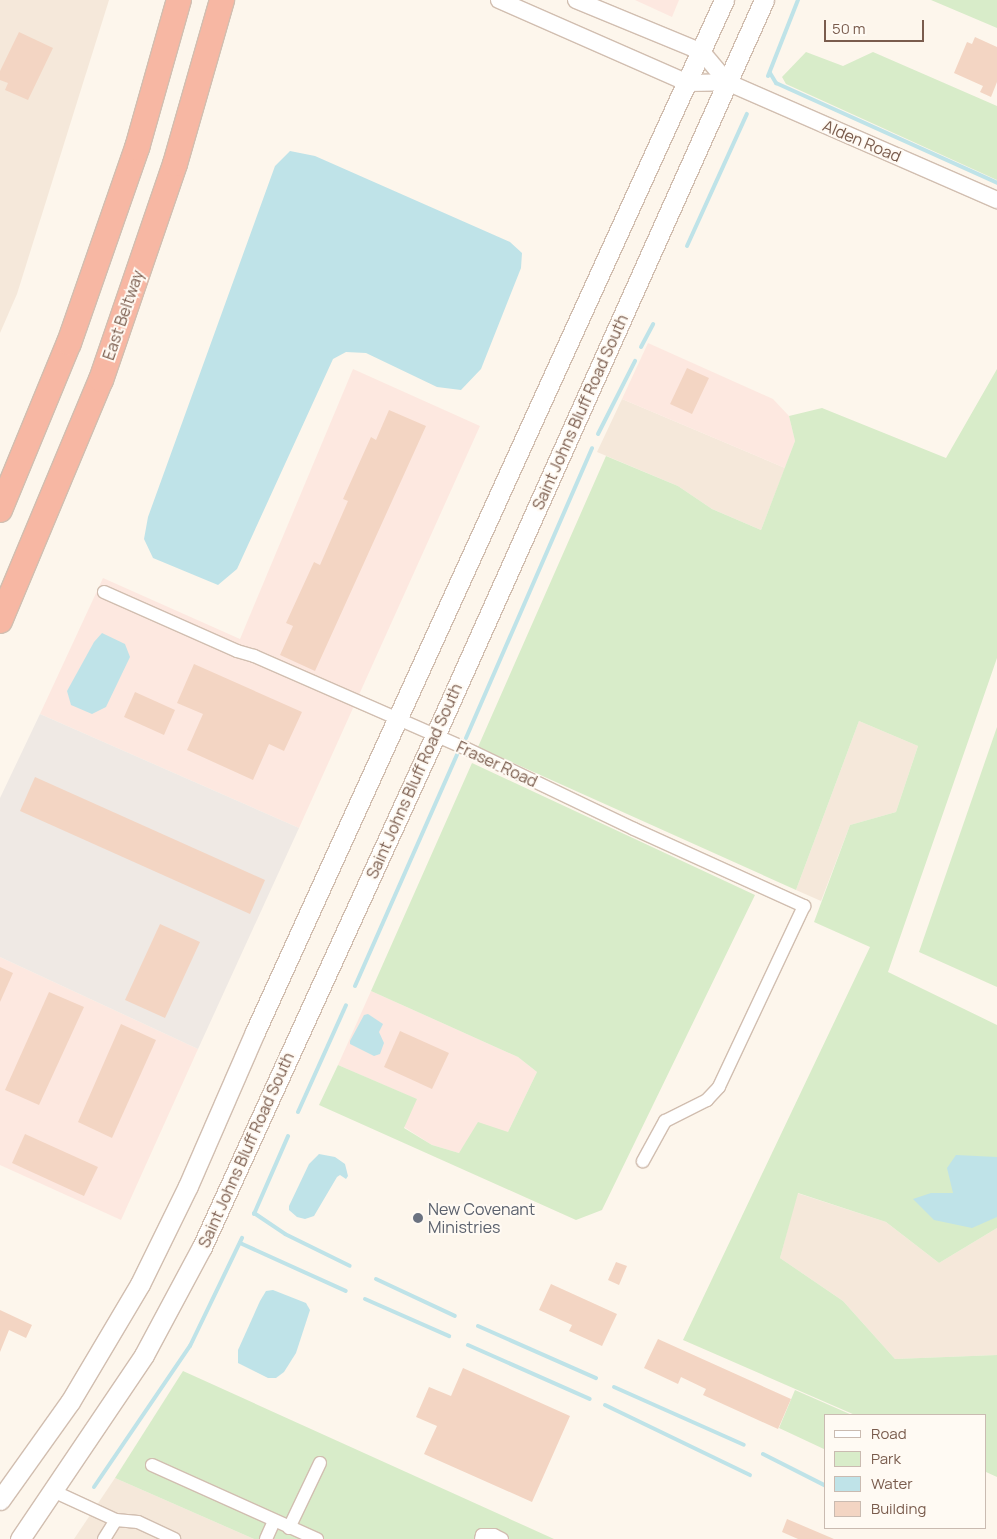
<!DOCTYPE html>
<style>
body{margin:0}
#map{position:relative;width:997px;height:1539px;overflow:hidden;background:#fdf6ec;font-family:Manrope,sans-serif}
div>[style]{position:absolute}
.residential>*{inset:0;background:#f5e8da}
.commercial>*{inset:0;background:#fde8e0}
.industrial>*{inset:0;background:#efe9e4}
.green>*{inset:0;background:#d8ecc9}
.water>*{inset:0;background:#bfe3e8}
.stream>*{height:4px;margin:-2px;padding:0 2px;transform-origin:2px;border-radius:2px;background:#bfe3e8}
.building>*{inset:0;background:#f3d5c3}
.roads{filter:drop-shadow(1px 0 #d1beb0) drop-shadow(-1px 0 #d1beb0) drop-shadow(0 1px #d1beb0) drop-shadow(0 -1px #d1beb0)}
.minor>*{height:12px;margin:-6px;padding:0 6px;transform-origin:6px;border-radius:6px;background:#fff}
.tertiary>*{height:16px;margin:-8px;padding:0 8px;transform-origin:8px;border-radius:8px;background:#fff}
.secondary>*{height:19px;margin:-9.5px;padding:0 9.5px;transform-origin:9.5px;border-radius:9.5px;background:#fff}
.motorway>*{height:24px;margin:-12px;padding:0 12px;transform-origin:12px;border-radius:12px;background:#f7b7a3}
.dots>*{width:14px;height:14px;translate:-50% -50%;box-sizing:border-box;border:2px solid #fffaf3;border-radius:50%}
span{translate:-50% -50%;white-space:nowrap;text-align:center;line-height:1.15;-webkit-text-stroke:4px #fffaf3;paint-order:stroke}
.street-label{font-size:16px;color:#7a5c4d}
.worship-label{font-size:16px;color:#5b616d}
.left{translate:0 -50%;text-align:left}
.legend{position:absolute;left:824px;top:1414px;width:162px;height:115px;box-sizing:border-box;background:#fffaf3;border:1px solid #cabbb1;margin:0;padding:6px 9px;list-style:none;font-size:15px;color:#7a5c4d}
.legend li{display:flex;align-items:center;gap:10px;height:25px}
.legend b{width:25px;border:1px solid #cabbb1}
.scale{position:absolute;left:824px;top:20px;width:100px;height:22px;box-sizing:border-box;border:2px solid #7a5c4d;border-top:0;padding-left:6px;font-size:15px;line-height:18px;white-space:nowrap;color:#7a5c4d;-webkit-text-stroke:4px #fffaf3;paint-order:stroke}
</style>
<div id="map">
<div class="residential">
<i style="clip-path:polygon(0 0,109px 0,17px 294px,0 333px)"></i>
<i style="clip-path:polygon(622px 399px,785px 468px,761px 530px,712px 509px,678px 486px,597px 452px)"></i>
<i style="clip-path:polygon(859px 721px,918px 746px,896px 812px,850px 825px,821px 901px,796px 890px)"></i>
<i style="clip-path:polygon(797px 1193px,886px 1222px,939px 1263px,997px 1228px,997px 1355px,895px 1359px,843px 1301px,780px 1258px)"></i>
<i style="clip-path:polygon(115px 1478px,254px 1539px,74px 1539px)"></i>
</div>
<div class="commercial">
<i style="clip-path:polygon(635px 0,679px 0,672px 17px)"></i>
<i style="clip-path:polygon(648px 343px,773px 399px,789px 416px,795px 441px,785px 468px,622px 399px)"></i>
<i style="clip-path:polygon(353px 369px,480px 426px,299px 828px,40px 714px,103px 578px,240px 639px)"></i>
<i style="clip-path:polygon(0 957px,198px 1049px,121px 1220px,0 1165px)"></i>
<i style="clip-path:polygon(371px 991px,518px 1057px,537px 1072px,508px 1132px,459px 1153px,432px 1145px,404px 1127px,416px 1099px,338px 1065px)"></i>
</div>
<div class="industrial">
<i style="clip-path:polygon(40px 714px,299px 828px,198px 1049px,0 957px,0 798px)"></i>
</div>
<div class="green">
<i style="clip-path:polygon(931px 0,997px 0,997px 28px,990px 25px)"></i>
<i style="clip-path:polygon(806px 52px,843px 66px,873px 52px,997px 106px,997px 180px,786px 84px,782px 77px)"></i>
<i style="clip-path:polygon(997px 369px,997px 658px,888px 972px,997px 1025px,997px 1228px,939px 1263px,886px 1222px,798px 1193px,780px 1258px,843px 1301px,895px 1359px,997px 1355px,997px 1477px,986px 1472px,986px 1415px,855px 1415px,683px 1340px,870px 947px,814px 922px,850px 825px,896px 812px,918px 746px,859px 721px,796px 890px,478px 747px,606px 456px,678px 486px,712px 509px,761px 530px,795px 441px,789px 416px,822px 408px,946px 458px)"></i>
<i style="clip-path:polygon(997px 727px,997px 987px,919px 952px)"></i>
<i style="clip-path:polygon(472px 763px,755px 895px,602px 1210px,576px 1220px,319px 1105px,338px 1065px,417px 1099px,404px 1128px,432px 1145px,459px 1153px,478px 1122px,508px 1132px,537px 1072px,518px 1057px,371px 991px)"></i>
<i style="clip-path:polygon(183px 1371px,554px 1539px,254px 1539px,115px 1478px)"></i>
<i style="clip-path:polygon(795px 1390px,852px 1415px,826px 1415px,826px 1450px,779px 1428px)"></i>
</div>
<div class="water">
<i style="clip-path:polygon(290px 151px,315px 156px,510px 242px,522px 253px,521px 268px,481px 369px,461px 390px,437px 387px,366px 353px,346px 352px,333px 359px,237px 569px,218px 585px,153px 558px,144px 539px,148px 517px,275px 166px)"></i>
<i style="clip-path:polygon(102px 633px,125px 644px,130px 657px,106px 707px,92px 714px,71px 705px,67px 691px,94px 642px)"></i>
<i style="clip-path:polygon(368px 1014px,383px 1024px,379px 1032px,384px 1043px,380px 1054px,374px 1056px,350px 1044px,350px 1041px,364px 1015px)"></i>
<i style="clip-path:polygon(319px 1154px,335px 1157px,345px 1164px,348px 1176px,346px 1179px,340px 1175px,337px 1177px,314px 1216px,305px 1219px,297px 1217px,289px 1210px,289px 1206px,309px 1164px)"></i>
<i style="clip-path:polygon(956px 1155px,997px 1157px,997px 1217px,972px 1228px,934px 1220px,913px 1199px,931px 1193px,953px 1193px,947px 1168px)"></i>
<i style="clip-path:polygon(273px 1290px,306px 1303px,310px 1310px,296px 1353px,284px 1372px,276px 1378px,268px 1378px,238px 1363px,238px 1350px,260px 1301px,266px 1291px)"></i>
</div>
<div class="stream">
<i style="left:770px;top:73px;width:12px;rotate:59deg"></i>
<i style="left:776px;top:83px;width:243px;rotate:24.3deg"></i>
<i style="left:768px;top:76px;width:82px;rotate:-68.5deg"></i>
<i style="left:687px;top:246px;width:145px;rotate:-65.6deg"></i>
<i style="left:641px;top:347px;width:26px;rotate:-62deg"></i>
<i style="left:598px;top:434px;width:82px;rotate:-63.1deg"></i>
<i style="left:466px;top:738px;width:316px;rotate:-66.5deg"></i>
<i style="left:355px;top:986px;width:253px;rotate:-66.2deg"></i>
<i style="left:298px;top:1112px;width:117px;rotate:-65.8deg"></i>
<i style="left:254px;top:1213px;width:37px;rotate:34deg"></i>
<i style="left:285px;top:1234px;width:72px;rotate:26.2deg"></i>
<i style="left:254px;top:1214px;width:85px;rotate:-66.4deg"></i>
<i style="left:240px;top:1243px;width:116px;rotate:24.4deg"></i>
<i style="left:376px;top:1279px;width:87px;rotate:25.1deg"></i>
<i style="left:365px;top:1299px;width:92px;rotate:23.8deg"></i>
<i style="left:478px;top:1326px;width:129px;rotate:23.8deg"></i>
<i style="left:468px;top:1345px;width:133px;rotate:23.9deg"></i>
<i style="left:614px;top:1387px;width:142px;rotate:24deg"></i>
<i style="left:605px;top:1405px;width:161px;rotate:25.8deg"></i>
<i style="left:763px;top:1454px;width:71px;rotate:26.9deg"></i>
<i style="left:94px;top:1487px;width:171px;rotate:-55.8deg"></i>
<i style="left:190px;top:1346px;width:120px;rotate:-64.3deg"></i>
</div>
<div class="building">
<i style="clip-path:polygon(19px 32px,53px 48px,28px 100px,5px 90px,8px 83px,0 80px,0 71px)"></i>
<i style="clip-path:polygon(975px 37px,997px 47px,997px 82px,991px 97px,980px 92px,983px 86px,954px 73px,967px 42px,972px 44px)"></i>
<i style="clip-path:polygon(687px 368px,709px 378px,692px 414px,670px 404px)"></i>
<i style="clip-path:polygon(389px 410px,426px 426px,315px 671px,280px 655px,293px 626px,286px 623px,314px 562px,320px 565px,348px 501px,343px 499px,371px 437px,376px 440px)"></i>
<i style="clip-path:polygon(194px 664px,302px 712px,284px 751px,269px 744px,253px 780px,187px 750px,203px 714px,177px 703px)"></i>
<i style="clip-path:polygon(135px 692px,175px 710px,164px 735px,124px 717px)"></i>
<i style="clip-path:polygon(35px 777px,265px 880px,250px 914px,20px 811px)"></i>
<i style="clip-path:polygon(160px 924px,200px 942px,165px 1018px,125px 1000px)"></i>
<i style="clip-path:polygon(0 967px,13px 973px,0 1002px)"></i>
<i style="clip-path:polygon(49px 992px,84px 1007px,39px 1105px,5px 1090px)"></i>
<i style="clip-path:polygon(121px 1024px,156px 1040px,112px 1138px,78px 1122px)"></i>
<i style="clip-path:polygon(400px 1031px,449px 1053px,432px 1089px,384px 1067px)"></i>
<i style="clip-path:polygon(25px 1134px,98px 1167px,84px 1196px,12px 1163px)"></i>
<i style="clip-path:polygon(616px 1262px,627px 1266px,619px 1285px,608px 1280px)"></i>
<i style="clip-path:polygon(551px 1284px,617px 1314px,602px 1346px,569px 1331px,572px 1325px,539px 1310px)"></i>
<i style="clip-path:polygon(0 1310px,32px 1325px,26px 1338px,9px 1330px,0 1352px)"></i>
<i style="clip-path:polygon(658px 1339px,791px 1399px,778px 1429px,703px 1395px,706px 1389px,681px 1377px,678px 1384px,644px 1368px)"></i>
<i style="clip-path:polygon(463px 1368px,570px 1416px,532px 1502px,424px 1454px,437px 1426px,416px 1417px,429px 1387px,451px 1396px)"></i>
<i style="clip-path:polygon(787px 1519px,834px 1539px,798px 1539px,782px 1532px)"></i>
</div>
<div class="roads">
<div class="minor">
<i style="left:104px;top:592px;width:145px;rotate:23.9deg"></i>
<i style="left:237px;top:651px;width:18px;rotate:16deg"></i>
<i style="left:254px;top:656px;width:230px;rotate:23.6deg"></i>
<i style="left:465px;top:748px;width:187px;rotate:25.6deg"></i>
<i style="left:634px;top:829px;width:187px;rotate:24.4deg"></i>
<i style="left:804px;top:906px;width:200px;rotate:115.2deg"></i>
<i style="left:719px;top:1087px;width:18px;rotate:133deg"></i>
<i style="left:707px;top:1100px;width:47px;rotate:153.4deg"></i>
<i style="left:665px;top:1121px;width:46px;rotate:118.8deg"></i>
<i style="left:152px;top:1465px;width:181px;rotate:24.2deg"></i>
<i style="left:53px;top:1491px;width:69px;rotate:24.7deg"></i>
<i style="left:116px;top:1520px;width:22px;rotate:5deg"></i>
<i style="left:138px;top:1522px;width:40px;rotate:25deg"></i>
<i style="left:289px;top:1528px;width:72px;rotate:-64.5deg"></i>
<i style="left:104px;top:1539px;width:22px;rotate:-58deg"></i>
<i style="left:266px;top:1539px;width:20px;rotate:-66deg"></i>
<i style="left:481px;top:1539px;width:4px;rotate:-76deg"></i>
<i style="left:482px;top:1535px;width:12px"></i>
<i style="left:494px;top:1535px;width:9px;rotate:27deg"></i>
</div>
<div class="tertiary">
<i style="left:499px;top:0;width:206px;rotate:23.7deg"></i>
<i style="left:688px;top:83px;width:39px;rotate:-1deg"></i>
<i style="left:727px;top:82px;width:295px;rotate:23.6deg"></i>
<i style="left:576px;top:0;width:136px;rotate:22.4deg"></i>
<i style="left:702px;top:52px;width:39px;rotate:50deg"></i>
</div>
<div class="secondary">
<i style="left:0;top:1500px;width:120px;rotate:-54.5deg"></i>
<i style="left:70px;top:1402px;width:137px;rotate:-59.3deg"></i>
<i style="left:140px;top:1284px;width:109px;rotate:-63.9deg"></i>
<i style="left:188px;top:1186px;width:168px;rotate:-66.5deg"></i>
<i style="left:255px;top:1032px;width:1134px;rotate:-65.56deg"></i>
<i style="left:20px;top:1539px;width:222px;rotate:-56deg"></i>
<i style="left:144px;top:1355px;width:123px;rotate:-61.8deg"></i>
<i style="left:202px;top:1247px;width:562px;rotate:-65.49deg"></i>
<i style="left:435px;top:736px;width:806px;rotate:-65.91deg"></i>
</div>
<div class="motorway">
<i style="left:0;top:510px;width:181px;rotate:-67.6deg"></i>
<i style="left:69px;top:343px;width:207px;rotate:-70.8deg"></i>
<i style="left:137px;top:148px;width:154px;rotate:-74.2deg"></i>
<i style="left:0;top:621px;width:261px;rotate:-67.3deg"></i>
<i style="left:101px;top:380px;width:228px;rotate:-71.1deg"></i>
<i style="left:175px;top:164px;width:171px;rotate:-74deg"></i>
</div>
</div>
<div class="dots">
<i style="left:418px;top:1218px;background:#6b7280"></i>
</div>
<div class="street-label">
<span style="left:862px;top:141px;rotate:23deg">Alden Road</span>
<span style="left:123px;top:315px;rotate:-71deg">East Beltway</span>
<span style="left:580px;top:412px;rotate:-66deg">Saint Johns Bluff Road South</span>
<span style="left:497px;top:764px;rotate:25deg">Fraser Road</span>
<span style="left:414px;top:781px;rotate:-66deg">Saint Johns Bluff Road South</span>
<span style="left:246px;top:1150px;rotate:-66deg">Saint Johns Bluff Road South</span>
</div>
<div class="worship-label">
<span class="left" style="left:428px;top:1218px">New Covenant<br>Ministries</span>
</div>
<ul class="legend">
<li><b style="height:6px;background:#fff"></b>Road</li>
<li><b style="height:14px;background:#d8ecc9"></b>Park</li>
<li><b style="height:14px;background:#bfe3e8"></b>Water</li>
<li><b style="height:14px;background:#f3d5c3"></b>Building</li>
</ul>
<div class="scale">50 m</div>
</div>
